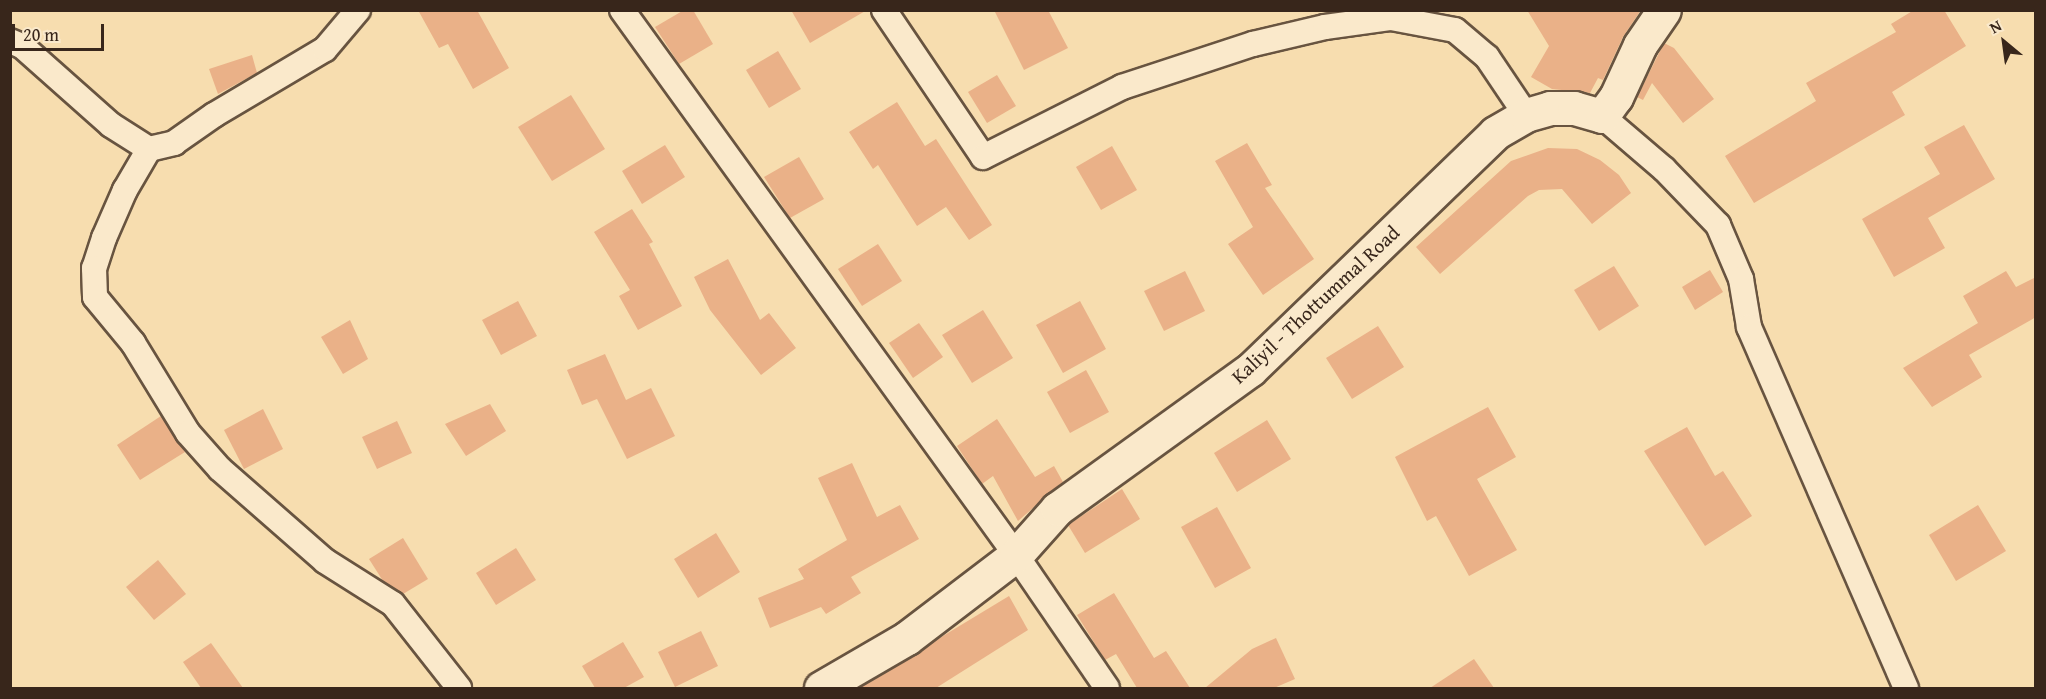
<!DOCTYPE html>
<style>
body{margin:0}
#map{position:relative;width:2046px;height:699px;overflow:hidden;background:#f7ddaf;font-family:"Gentium Book Plus",serif}
div>[style]{position:absolute}
.building>*{inset:0;background:#eab188}
.roads{filter:drop-shadow(2px 0 #685440) drop-shadow(-2px 0 #685440) drop-shadow(0 2px #685440) drop-shadow(0 -2px #685440)}
.street>*{height:24px;margin:-12px;padding:0 12px;transform-origin:12px;border-radius:12px;background:#fae9cb}
.secondary>*{height:33px;margin:-16.5px;padding:0 16.5px;transform-origin:16.5px;border-radius:16.5px;background:#fae9cb}
span{translate:-50% -50%;white-space:nowrap;text-align:center;line-height:1.15;-webkit-text-stroke:5px #fae9cb;paint-order:stroke}
.street-label{font-size:20px;color:#38261b}
.frame{position:absolute;inset:0;border:12px solid #38261b;pointer-events:none}
.north{position:absolute;left:1974px;top:12px;width:60px;height:60px;-webkit-text-stroke:4px #fae9cb;paint-order:stroke;rotate:331deg;font-size:16px;font-weight:700;line-height:24px;text-align:center;color:#38261b}
.north::after{content:'';display:block;margin:auto;width:21px;height:27px;background:#38261b;clip-path:polygon(50% 0,100% 100%,50% 72%,0 100%)}
.scale{position:absolute;left:12px;top:24px;width:92px;height:27px;box-sizing:border-box;border:3px solid #38261b;border-top:0;padding-left:8px;font-size:18px;line-height:21px;white-space:nowrap;color:#38261b;-webkit-text-stroke:4px #fae9cb;paint-order:stroke}
</style>
<div id="map">
<div class="building">
<i style="clip-path:polygon(418px 10px,477px 10px,509px 68px,473px 89px,448px 44px,439px 48px)"></i>
<i style="clip-path:polygon(684px 10px,693px 10px,713px 44px,679px 64px,655px 27px)"></i>
<i style="clip-path:polygon(791px 10px,867px 10px,810px 43px)"></i>
<i style="clip-path:polygon(994px 10px,1048px 10px,1068px 48px,1024px 70px)"></i>
<i style="clip-path:polygon(1527px 10px,1641px 10px,1623px 37px,1603px 80px,1598px 78px,1590px 93px,1552px 89px,1531px 77px,1549px 46px)"></i>
<i style="clip-path:polygon(1914px 10px,1944px 10px,1966px 46px,1892px 92px,1905px 115px,1754px 203px,1725px 156px,1816px 101px,1806px 83px,1896px 32px,1891px 24px)"></i>
<i style="clip-path:polygon(1664px 43px,1674px 48px,1714px 99px,1683px 123px,1652px 83px,1643px 100px,1637px 97px)"></i>
<i style="clip-path:polygon(778px 51px,801px 89px,769px 108px,746px 70px)"></i>
<i style="clip-path:polygon(252px 55px,257px 73px,218px 94px,209px 69px)"></i>
<i style="clip-path:polygon(997px 75px,1016px 106px,987px 123px,968px 92px)"></i>
<i style="clip-path:polygon(571px 95px,605px 149px,552px 181px,518px 127px)"></i>
<i style="clip-path:polygon(897px 102px,925px 146px,936px 139px,992px 225px,969px 240px,946px 207px,917px 226px,878px 165px,873px 169px,849px 132px)"></i>
<i style="clip-path:polygon(1964px 125px,1995px 179px,1928px 218px,1945px 248px,1894px 277px,1862px 219px,1940px 174px,1924px 147px)"></i>
<i style="clip-path:polygon(1247px 143px,1272px 185px,1265px 188px,1314px 259px,1263px 295px,1228px 244px,1253px 227px,1215px 161px)"></i>
<i style="clip-path:polygon(665px 145px,685px 177px,642px 204px,622px 171px)"></i>
<i style="clip-path:polygon(1112px 146px,1137px 190px,1101px 210px,1076px 167px)"></i>
<i style="clip-path:polygon(1548px 148px,1577px 149px,1600px 160px,1619px 175px,1631px 193px,1592px 224px,1562px 189px,1539px 190px,1528px 196px,1440px 274px,1416px 247px,1511px 161px)"></i>
<i style="clip-path:polygon(799px 157px,824px 199px,790px 218px,764px 177px)"></i>
<i style="clip-path:polygon(632px 209px,653px 242px,649px 244px,682px 306px,638px 330px,619px 296px,630px 290px,594px 232px)"></i>
<i style="clip-path:polygon(878px 244px,902px 281px,862px 306px,838px 269px)"></i>
<i style="clip-path:polygon(728px 259px,760px 320px,769px 313px,796px 348px,761px 375px,710px 310px,694px 277px)"></i>
<i style="clip-path:polygon(1614px 266px,1639px 306px,1599px 331px,1574px 290px)"></i>
<i style="clip-path:polygon(1710px 270px,1723px 292px,1695px 310px,1682px 287px)"></i>
<i style="clip-path:polygon(1185px 271px,1205px 311px,1164px 331px,1144px 291px)"></i>
<i style="clip-path:polygon(2006px 271px,2016px 287px,2036px 277px,2036px 317px,1969px 355px,1982px 377px,1932px 407px,1903px 368px,1978px 323px,1963px 296px)"></i>
<i style="clip-path:polygon(518px 301px,537px 336px,501px 355px,482px 320px)"></i>
<i style="clip-path:polygon(1080px 301px,1106px 349px,1063px 373px,1036px 325px)"></i>
<i style="clip-path:polygon(983px 310px,1013px 358px,972px 383px,942px 335px)"></i>
<i style="clip-path:polygon(350px 320px,368px 359px,343px 374px,321px 337px)"></i>
<i style="clip-path:polygon(919px 323px,943px 357px,913px 378px,889px 343px)"></i>
<i style="clip-path:polygon(1378px 326px,1404px 367px,1352px 399px,1326px 358px)"></i>
<i style="clip-path:polygon(605px 354px,626px 400px,651px 388px,675px 436px,627px 459px,597px 399px,582px 405px,567px 370px)"></i>
<i style="clip-path:polygon(1086px 370px,1109px 412px,1070px 433px,1047px 392px)"></i>
<i style="clip-path:polygon(490px 404px,506px 431px,466px 456px,445px 424px)"></i>
<i style="clip-path:polygon(1488px 407px,1516px 457px,1477px 479px,1517px 550px,1469px 576px,1436px 516px,1427px 521px,1395px 457px)"></i>
<i style="clip-path:polygon(263px 409px,283px 449px,244px 469px,224px 430px)"></i>
<i style="clip-path:polygon(161px 416px,185px 452px,140px 480px,117px 445px)"></i>
<i style="clip-path:polygon(997px 419px,1035px 477px,1054px 466px,1063px 482px,1018px 521px,993px 476px,982px 484px,957px 446px)"></i>
<i style="clip-path:polygon(1267px 420px,1291px 459px,1237px 492px,1214px 453px)"></i>
<i style="clip-path:polygon(397px 421px,412px 453px,377px 469px,362px 437px)"></i>
<i style="clip-path:polygon(1687px 427px,1715px 476px,1723px 471px,1752px 516px,1705px 546px,1644px 451px)"></i>
<i style="clip-path:polygon(852px 463px,877px 517px,900px 505px,919px 539px,851px 577px,861px 593px,826px 614px,821px 607px,770px 628px,758px 598px,804px 579px,798px 569px,847px 540px,818px 478px)"></i>
<i style="clip-path:polygon(1122px 489px,1140px 519px,1085px 553px,1068px 525px)"></i>
<i style="clip-path:polygon(1978px 505px,2006px 551px,1956px 581px,1929px 535px)"></i>
<i style="clip-path:polygon(1217px 507px,1251px 568px,1215px 588px,1181px 527px)"></i>
<i style="clip-path:polygon(716px 533px,740px 572px,698px 598px,674px 559px)"></i>
<i style="clip-path:polygon(403px 538px,428px 579px,403px 594px,383px 581px,369px 559px)"></i>
<i style="clip-path:polygon(516px 548px,536px 580px,496px 605px,476px 573px)"></i>
<i style="clip-path:polygon(158px 560px,186px 594px,154px 620px,126px 587px)"></i>
<i style="clip-path:polygon(1114px 593px,1154px 658px,1166px 651px,1190px 688px,1137px 688px,1116px 654px,1105px 660px,1077px 615px)"></i>
<i style="clip-path:polygon(1009px 596px,1028px 630px,936px 688px,857px 688px)"></i>
<i style="clip-path:polygon(701px 631px,718px 666px,675px 687px,658px 652px)"></i>
<i style="clip-path:polygon(1276px 638px,1295px 679px,1274px 688px,1205px 688px,1252px 649px)"></i>
<i style="clip-path:polygon(623px 642px,644px 677px,624px 688px,595px 688px,582px 666px)"></i>
<i style="clip-path:polygon(211px 643px,243px 688px,201px 688px,183px 662px)"></i>
<i style="clip-path:polygon(1474px 659px,1494px 688px,1430px 688px)"></i>
</div>
<div class="roads">
<div class="street">
<i style="left:622px;top:10px;width:673px;rotate:54.14deg"></i>
<i style="left:1016px;top:555px;width:161px;rotate:55.6deg"></i>
<i style="left:884px;top:10px;width:177px;rotate:56deg"></i>
<i style="left:983px;top:157px;width:156px;rotate:-26.7deg"></i>
<i style="left:1122px;top:87px;width:138px;rotate:-18.2deg"></i>
<i style="left:1253px;top:44px;width:74px;rotate:-13.3deg"></i>
<i style="left:1325px;top:27px;width:67px;rotate:-7.8deg"></i>
<i style="left:1391px;top:18px;width:65px;rotate:10.6deg"></i>
<i style="left:1455px;top:30px;width:42px;rotate:40.2deg"></i>
<i style="left:1487px;top:57px;width:70px;rotate:56.1deg"></i>
<i style="left:10px;top:41px;width:13px;rotate:23deg"></i>
<i style="left:22px;top:46px;width:119px;rotate:41.6deg"></i>
<i style="left:111px;top:125px;width:45px;rotate:32.3deg"></i>
<i style="left:149px;top:149px;width:26px;rotate:-13deg"></i>
<i style="left:174px;top:143px;width:49px;rotate:-35deg"></i>
<i style="left:214px;top:115px;width:129px;rotate:-30.7deg"></i>
<i style="left:325px;top:49px;width:51px;rotate:-49.8deg"></i>
<i style="left:1602px;top:116px;width:82px;rotate:40.5deg"></i>
<i style="left:1664px;top:169px;width:78px;rotate:46deg"></i>
<i style="left:1718px;top:225px;width:59px;rotate:66.9deg"></i>
<i style="left:1741px;top:279px;width:49px;rotate:80.5deg"></i>
<i style="left:1749px;top:327px;width:394px;rotate:66.5deg"></i>
<i style="left:149px;top:149px;width:48px;rotate:120.3deg"></i>
<i style="left:125px;top:190px;width:52px;rotate:113.6deg"></i>
<i style="left:104px;top:238px;width:32px;rotate:108deg"></i>
<i style="left:94px;top:268px;width:29px;rotate:88deg"></i>
<i style="left:95px;top:297px;width:60px;rotate:50.4deg"></i>
<i style="left:133px;top:343px;width:105px;rotate:58.6deg"></i>
<i style="left:188px;top:433px;width:48px;rotate:48.4deg"></i>
<i style="left:220px;top:469px;width:140px;rotate:41.2deg"></i>
<i style="left:325px;top:561px;width:80px;rotate:32.3deg"></i>
<i style="left:393px;top:604px;width:107px;rotate:51.8deg"></i>
</div>
<div class="secondary">
<i style="left:821px;top:688px;width:99px;rotate:-30.2deg"></i>
<i style="left:907px;top:638px;width:137px;rotate:-37.3deg"></i>
<i style="left:1016px;top:555px;width:62px;rotate:-48.3deg"></i>
<i style="left:1057px;top:509px;width:238px;rotate:-35.8deg"></i>
<i style="left:1250px;top:370px;width:341px;rotate:-44deg"></i>
<i style="left:1495px;top:133px;width:36px;rotate:-30deg"></i>
<i style="left:1526px;top:115px;width:25px;rotate:-16deg"></i>
<i style="left:1550px;top:108px;width:24px"></i>
<i style="left:1574px;top:108px;width:29px;rotate:16deg"></i>
<i style="left:1602px;top:116px;width:24px;rotate:-54deg"></i>
<i style="left:1616px;top:97px;width:57px;rotate:-65.2deg"></i>
<i style="left:1640px;top:45px;width:42px;rotate:-55.6deg"></i>
</div>
</div>
<div class="street-label">
<span style="left:1315px;top:304px;rotate:-43deg">Kaliyil - Thottummal Road</span>
</div>
<div class="frame"></div>
<div class="north">N</div>
<div class="scale">20 m</div>
</div>
